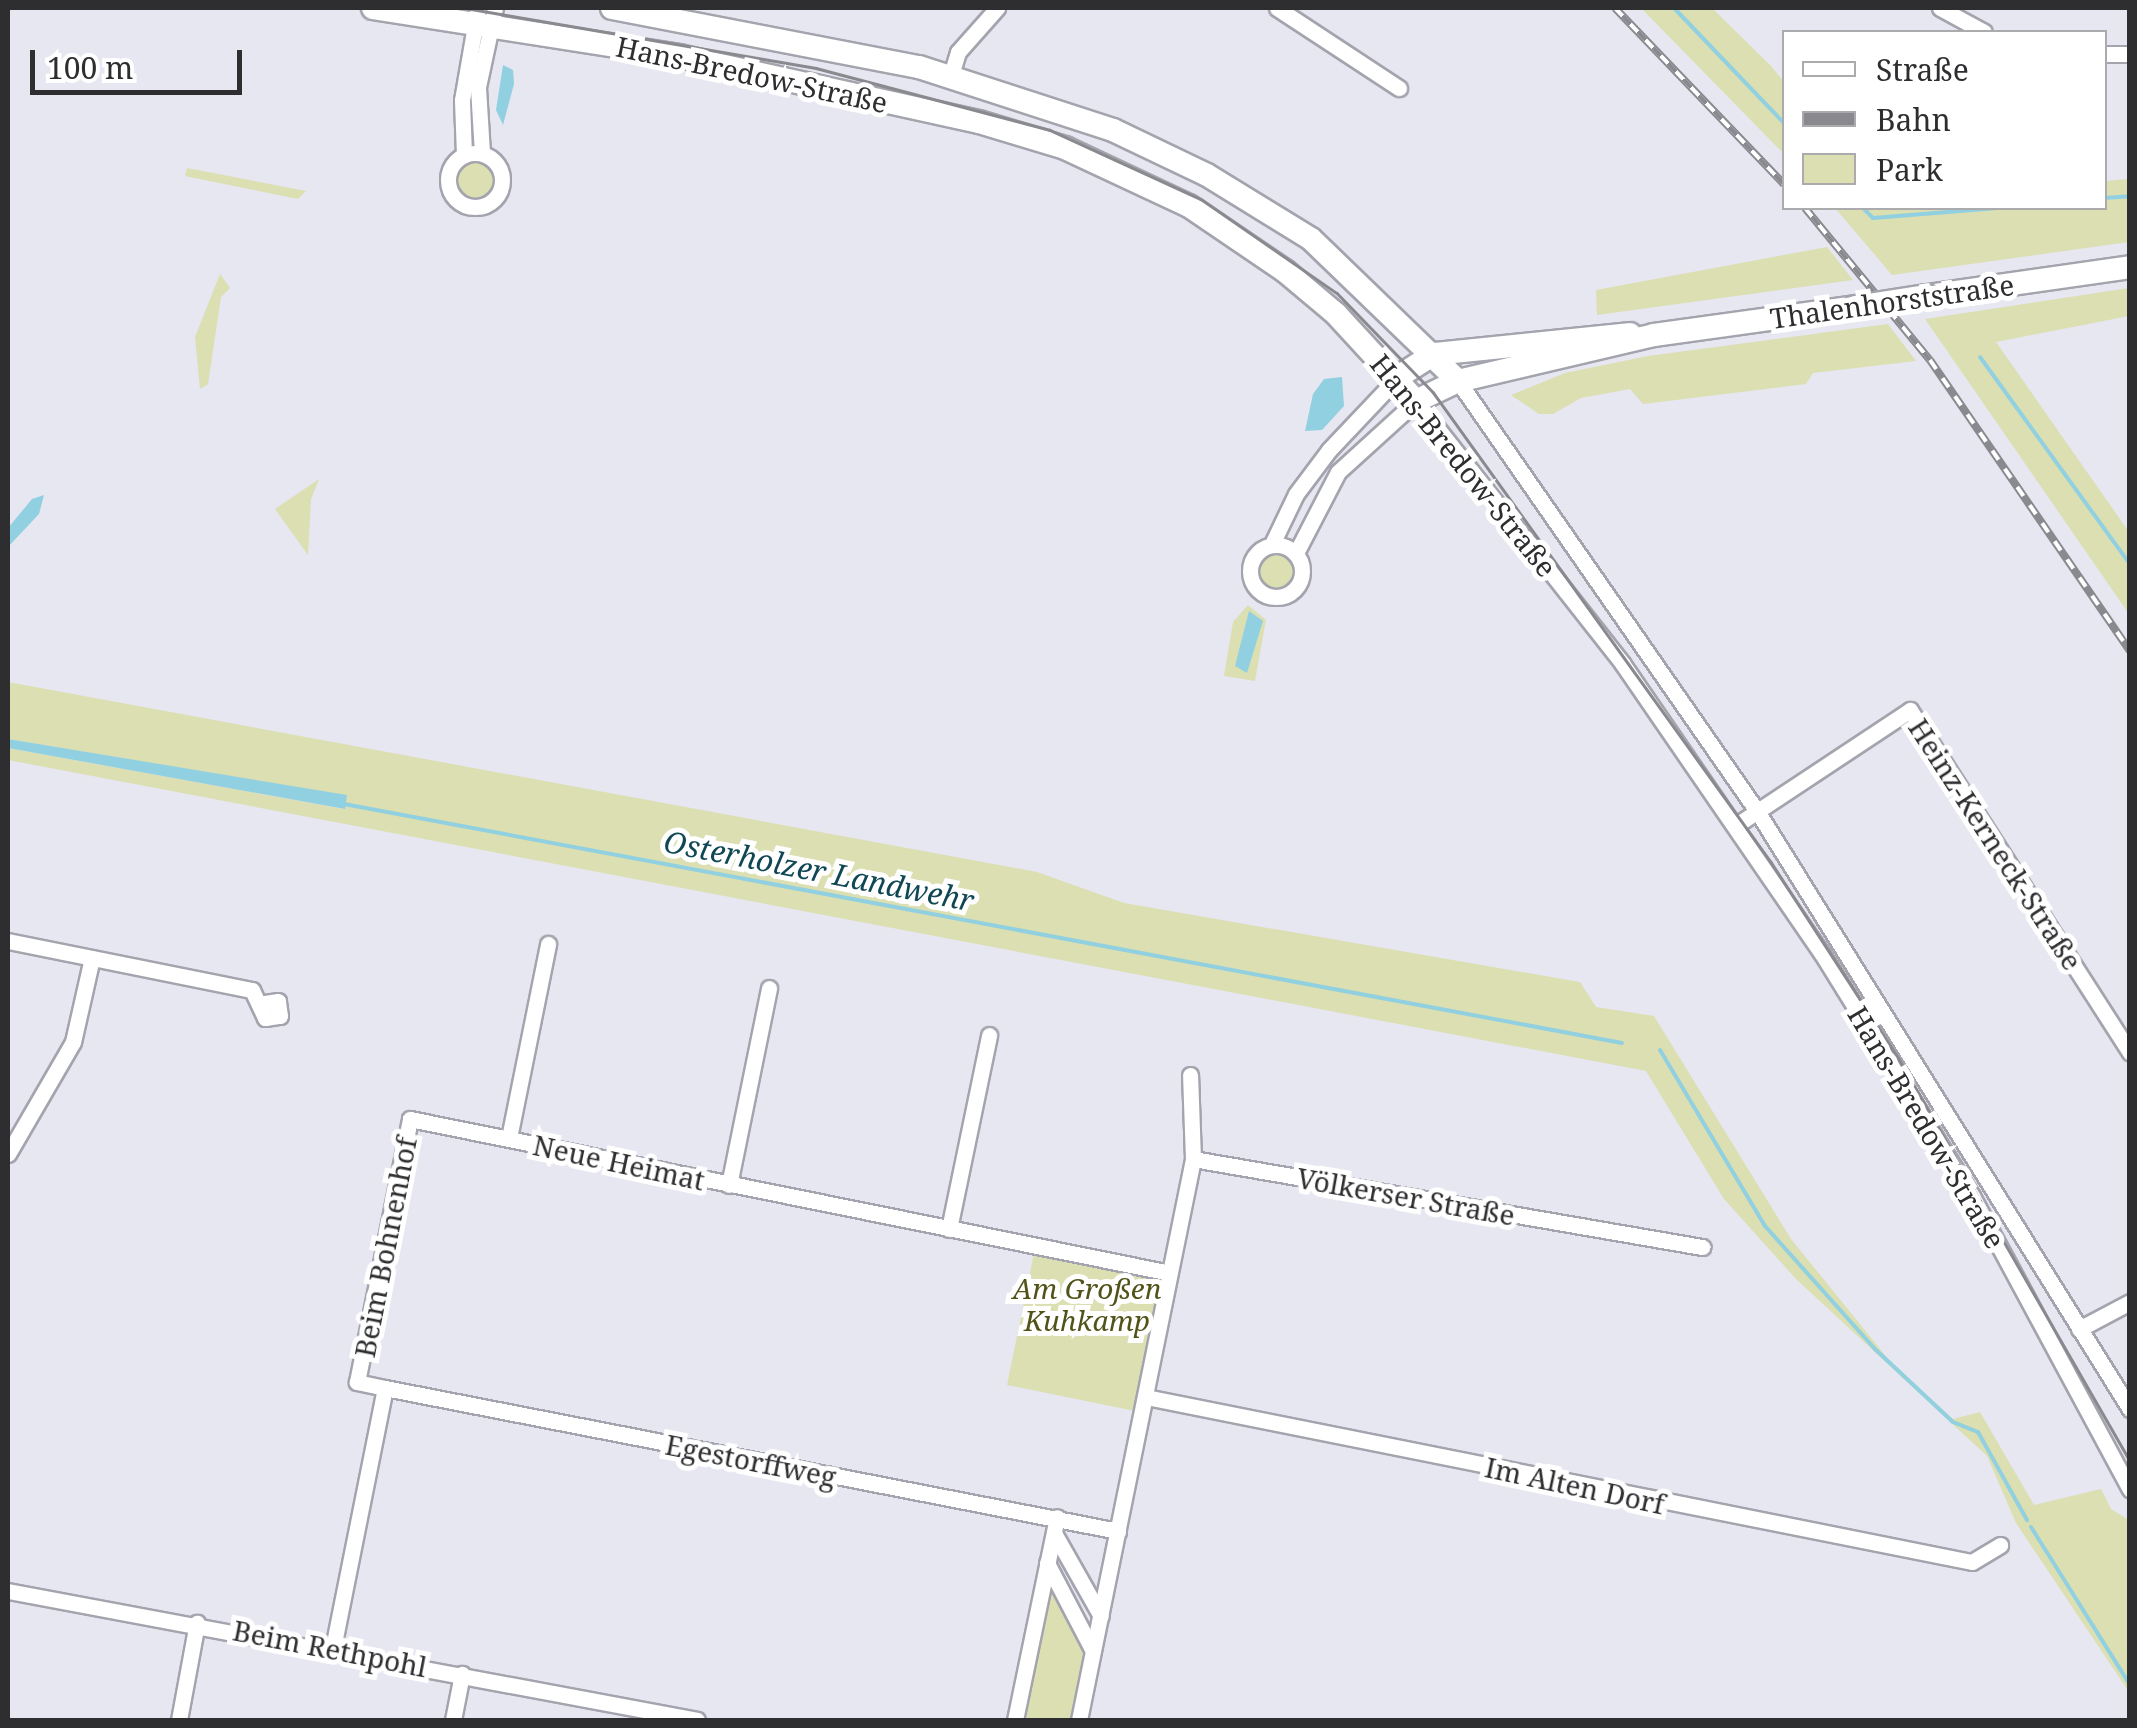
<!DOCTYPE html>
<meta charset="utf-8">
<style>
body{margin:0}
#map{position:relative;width:2137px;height:1728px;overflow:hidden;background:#e7e7f1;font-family:"Noto Serif",serif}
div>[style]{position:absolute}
.green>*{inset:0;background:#dbdfb1}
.round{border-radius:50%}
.water>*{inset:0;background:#91d0e0}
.stream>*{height:4px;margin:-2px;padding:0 2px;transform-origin:2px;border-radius:2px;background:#91d0e0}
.roads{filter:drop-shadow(2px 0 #a3a4ad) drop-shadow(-2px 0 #a3a4ad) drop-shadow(0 2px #a3a4ad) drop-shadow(0 -2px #a3a4ad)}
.minor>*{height:15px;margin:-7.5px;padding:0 7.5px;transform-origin:7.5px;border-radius:7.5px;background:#fff}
.minor>.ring{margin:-7.5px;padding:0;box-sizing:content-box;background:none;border:15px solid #fff;border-radius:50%}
.secondary>*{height:22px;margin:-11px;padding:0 11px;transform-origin:11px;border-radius:11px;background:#fff}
.tram>*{height:2.5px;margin:-1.25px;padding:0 1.25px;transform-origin:1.25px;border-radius:1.25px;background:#89898f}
.rail>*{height:8px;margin-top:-4px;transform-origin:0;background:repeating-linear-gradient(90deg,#fff 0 11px,#89898f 0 22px);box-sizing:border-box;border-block:2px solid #89898f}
.bridges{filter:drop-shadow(2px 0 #a3a4ad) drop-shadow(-2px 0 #a3a4ad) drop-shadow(0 2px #a3a4ad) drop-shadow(0 -2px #a3a4ad)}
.secondary-bridge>*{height:22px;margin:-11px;padding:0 11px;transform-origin:11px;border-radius:11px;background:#fff}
span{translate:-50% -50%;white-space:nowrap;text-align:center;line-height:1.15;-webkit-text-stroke:10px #fff;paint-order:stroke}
.street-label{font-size:28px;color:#2e2e31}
.park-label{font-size:28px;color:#515319;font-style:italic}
.water-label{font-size:30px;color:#0f4754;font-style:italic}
.frame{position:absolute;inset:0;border:10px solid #2e2e31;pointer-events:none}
.legend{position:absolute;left:1782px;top:30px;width:325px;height:180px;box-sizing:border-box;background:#fff;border:2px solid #ababad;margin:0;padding:12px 18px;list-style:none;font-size:30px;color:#2e2e31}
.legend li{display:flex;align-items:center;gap:20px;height:50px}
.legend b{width:50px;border:2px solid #ababad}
.scale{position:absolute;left:30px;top:50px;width:212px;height:45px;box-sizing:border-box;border:5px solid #2e2e31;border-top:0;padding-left:12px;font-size:30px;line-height:35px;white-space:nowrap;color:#2e2e31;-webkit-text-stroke:8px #fff;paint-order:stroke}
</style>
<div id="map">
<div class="green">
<i style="clip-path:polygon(1641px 8px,1712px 8px,1771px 66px,1784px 82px,1784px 154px)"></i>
<i class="round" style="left:456px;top:161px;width:38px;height:38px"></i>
<i style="clip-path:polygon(187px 168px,306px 191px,298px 199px,185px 176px)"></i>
<i style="clip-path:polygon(2129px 179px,2129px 242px,1892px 275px,1835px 208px,2104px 208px,2105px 181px)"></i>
<i style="clip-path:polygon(1827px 247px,1853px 280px,1597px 315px,1596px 290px)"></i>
<i style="clip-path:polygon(220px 274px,230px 288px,221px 297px,208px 384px,200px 389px,195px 337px)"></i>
<i style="clip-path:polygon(2129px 288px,2129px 316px,1996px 342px,2129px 532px,2129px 614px,1925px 319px)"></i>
<i style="clip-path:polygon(1888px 324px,1916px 361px,1813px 373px,1806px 384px,1643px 404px,1630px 389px,1581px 398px,1553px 414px,1539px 414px,1511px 395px,1565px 373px,1648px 356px)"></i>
<i style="clip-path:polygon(319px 479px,311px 499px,308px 555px,275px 509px)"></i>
<i class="round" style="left:1257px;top:552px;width:38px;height:38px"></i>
<i style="clip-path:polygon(1248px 605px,1266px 620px,1255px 681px,1224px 676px,1233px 622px)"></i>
<i style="clip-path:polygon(8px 682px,1037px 872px,1124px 903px,1580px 982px,1596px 1007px,1654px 1016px,1791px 1239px,1889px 1360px,1953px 1419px,1980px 1412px,2034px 1505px,2101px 1489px,2111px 1509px,2129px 1520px,2129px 1692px,2016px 1523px,1987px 1456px,1796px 1279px,1724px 1199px,1646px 1071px,8px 760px,8px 748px,344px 809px,347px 796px,8px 739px)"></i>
<i style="clip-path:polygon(1034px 1253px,1161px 1279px,1135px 1411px,1007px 1385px)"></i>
<i style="clip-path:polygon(1049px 1582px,1085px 1651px,1073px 1720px,1021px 1720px)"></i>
</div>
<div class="water">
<i style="clip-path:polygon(503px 65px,513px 70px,514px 84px,503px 125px,496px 110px)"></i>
<i style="clip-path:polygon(1342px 377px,1344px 406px,1322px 430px,1305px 431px,1313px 394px,1324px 379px)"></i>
<i style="clip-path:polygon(44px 495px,39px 514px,8px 547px,8px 528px,32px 499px)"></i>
<i style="clip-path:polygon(1249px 611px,1263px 621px,1247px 673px,1235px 666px)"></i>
<i style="clip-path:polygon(8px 739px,347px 795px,345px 809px,8px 748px)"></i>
</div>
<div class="stream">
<i style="left:1674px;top:8px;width:159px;rotate:46.3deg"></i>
<i style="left:2104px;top:198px;width:26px;rotate:-4deg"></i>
<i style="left:1863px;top:208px;width:14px;rotate:45deg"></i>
<i style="left:1873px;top:218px;width:125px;rotate:-4.6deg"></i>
<i style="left:1980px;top:357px;width:256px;rotate:54.1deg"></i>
<i style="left:344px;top:804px;width:1300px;rotate:10.59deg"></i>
<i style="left:1660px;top:1050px;width:205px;rotate:59.2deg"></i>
<i style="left:1765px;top:1226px;width:166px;rotate:48.2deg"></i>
<i style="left:1876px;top:1350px;width:105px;rotate:43.1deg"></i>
<i style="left:1953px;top:1422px;width:27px;rotate:22deg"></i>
<i style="left:1978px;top:1432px;width:101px;rotate:60.9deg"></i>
<i style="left:2031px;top:1527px;width:186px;rotate:57.9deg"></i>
</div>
<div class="roads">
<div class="minor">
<i style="left:1277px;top:8px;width:146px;rotate:33.3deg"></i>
<i style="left:1940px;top:8px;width:50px;rotate:28.6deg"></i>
<i style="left:2104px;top:54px;width:26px"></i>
<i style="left:951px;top:75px;width:24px;rotate:-73deg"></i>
<i style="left:958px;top:52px;width:59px;rotate:-48.4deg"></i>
<i class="ring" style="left:448px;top:153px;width:39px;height:39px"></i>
<i style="left:482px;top:153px;width:66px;rotate:-93.5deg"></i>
<i style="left:478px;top:87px;width:81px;rotate:-77.9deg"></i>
<i style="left:464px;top:155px;width:55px;rotate:-92.1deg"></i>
<i style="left:462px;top:100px;width:93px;rotate:-80.1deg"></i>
<i style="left:1458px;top:381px;width:524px;rotate:55.19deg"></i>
<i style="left:1757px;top:811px;width:705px;rotate:58.05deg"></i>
<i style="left:1272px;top:544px;width:55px;rotate:-64.4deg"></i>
<i style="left:1296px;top:494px;width:55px;rotate:-53.1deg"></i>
<i style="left:1329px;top:450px;width:100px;rotate:-46.6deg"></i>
<i class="ring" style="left:1250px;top:545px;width:37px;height:37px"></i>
<i style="left:1296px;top:553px;width:91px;rotate:-62.6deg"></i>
<i style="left:1338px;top:472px;width:105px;rotate:-42.3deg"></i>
<i style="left:1416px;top:401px;width:333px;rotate:51.8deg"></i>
<i style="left:1622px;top:663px;width:353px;rotate:55.5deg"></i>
<i style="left:1822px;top:954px;width:285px;rotate:58.2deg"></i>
<i style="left:1972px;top:1196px;width:333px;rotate:61.7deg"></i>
<i style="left:1735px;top:826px;width:210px;rotate:-33.5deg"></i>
<i style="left:1910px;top:710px;width:407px;rotate:57.3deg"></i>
<i style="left:8px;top:941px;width:249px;rotate:11.4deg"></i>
<i style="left:252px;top:990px;width:31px;rotate:65deg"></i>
<i style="left:265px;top:1018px;width:15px;rotate:-8deg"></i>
<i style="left:280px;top:1016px;width:15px;rotate:-98deg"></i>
<i style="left:278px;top:1001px;width:15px;rotate:172deg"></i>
<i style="left:509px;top:1138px;width:198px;rotate:-78.6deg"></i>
<i style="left:8px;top:1154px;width:129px;rotate:-59.9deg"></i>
<i style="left:73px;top:1042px;width:86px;rotate:-77.3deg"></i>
<i style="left:1193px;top:1159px;width:517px;rotate:9.81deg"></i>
<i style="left:729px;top:1185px;width:201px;rotate:-78.5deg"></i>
<i style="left:949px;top:1229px;width:198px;rotate:-78.3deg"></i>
<i style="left:2079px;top:1329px;width:58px;rotate:-27.9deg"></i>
<i style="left:385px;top:1388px;width:747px;rotate:11.04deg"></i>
<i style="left:1146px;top:1397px;width:842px;rotate:11.3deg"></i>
<i style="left:1972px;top:1562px;width:33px;rotate:-31deg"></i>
<i style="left:1054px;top:1533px;width:95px;rotate:60.5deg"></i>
<i style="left:1047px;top:1563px;width:99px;rotate:62.4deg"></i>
<i style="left:8px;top:1591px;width:701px;rotate:10.6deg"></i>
<i style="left:333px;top:1648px;width:265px;rotate:-78.7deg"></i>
<i style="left:385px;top:1388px;width:29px;rotate:-168deg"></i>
<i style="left:357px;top:1382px;width:268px;rotate:-78.6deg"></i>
<i style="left:410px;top:1119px;width:775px;rotate:11.45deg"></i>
<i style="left:179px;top:1720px;width:99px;rotate:-79.5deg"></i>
<i style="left:453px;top:1720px;width:47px;rotate:-78.9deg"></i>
<i style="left:1015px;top:1720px;width:207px;rotate:-78.3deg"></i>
<i style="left:1079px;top:1720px;width:572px;rotate:-78.51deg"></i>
<i style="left:1193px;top:1159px;width:84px;rotate:-92deg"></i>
</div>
<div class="secondary">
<i style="left:373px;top:8px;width:310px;rotate:8.9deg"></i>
<i style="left:679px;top:56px;width:307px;rotate:12.4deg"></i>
<i style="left:979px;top:122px;width:90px;rotate:16.8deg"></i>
<i style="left:1065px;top:148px;width:137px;rotate:25.1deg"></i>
<i style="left:1189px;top:206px;width:116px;rotate:34.1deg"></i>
<i style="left:1285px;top:271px;width:67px;rotate:40.1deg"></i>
<i style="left:1336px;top:314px;width:118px;rotate:47.4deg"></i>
<i style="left:1416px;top:401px;width:47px;rotate:-25.5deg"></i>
<i style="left:1458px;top:381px;width:201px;rotate:-13.2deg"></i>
<i style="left:1654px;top:335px;width:203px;rotate:-7.9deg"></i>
<i style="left:612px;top:8px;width:313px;rotate:10.9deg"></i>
<i style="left:919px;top:67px;width:204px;rotate:18deg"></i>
<i style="left:1113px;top:130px;width:104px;rotate:25.6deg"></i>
<i style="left:1207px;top:175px;width:122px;rotate:31.6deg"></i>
<i style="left:1311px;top:239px;width:204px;rotate:44deg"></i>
<i style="left:1927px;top:296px;width:205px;rotate:-8.1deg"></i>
<i style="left:1398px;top:377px;width:43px;rotate:-32.6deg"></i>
<i style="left:1434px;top:354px;width:197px;rotate:-5.8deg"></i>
</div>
</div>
<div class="tram">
<i style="left:465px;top:8px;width:356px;rotate:9.7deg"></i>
<i style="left:816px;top:68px;width:242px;rotate:14.8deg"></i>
<i style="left:1050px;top:130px;width:166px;rotate:24.6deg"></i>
<i style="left:1201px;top:199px;width:165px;rotate:34.7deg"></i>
<i style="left:1337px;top:293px;width:138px;rotate:45.9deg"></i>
<i style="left:1433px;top:392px;width:579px;rotate:54.28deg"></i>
<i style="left:1771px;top:862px;width:235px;rotate:57deg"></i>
<i style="left:1899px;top:1059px;width:463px;rotate:60.1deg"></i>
</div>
<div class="rail">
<i style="left:1615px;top:8px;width:244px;rotate:46.2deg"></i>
<i style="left:1805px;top:208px;width:197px;rotate:50.6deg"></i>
<i style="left:1930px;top:360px;width:353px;rotate:55.5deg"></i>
</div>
<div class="bridges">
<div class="secondary-bridge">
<i style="left:1855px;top:307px;width:73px;rotate:-8.7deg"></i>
</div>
</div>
<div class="street-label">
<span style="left:752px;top:74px;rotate:12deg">Hans-Bredow-Straße</span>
<span style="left:1892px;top:301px;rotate:-8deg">Thalenhorststraße</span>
<span style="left:1464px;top:465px;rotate:51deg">Hans-Bredow-Straße</span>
<span style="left:1996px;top:844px;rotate:57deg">Heinz-Kerneck-Straße</span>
<span style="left:1927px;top:1127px;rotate:59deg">Hans-Bredow-Straße</span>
<span style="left:619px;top:1162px;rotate:12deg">Neue Heimat</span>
<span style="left:1406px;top:1196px;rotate:10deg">Völkerser Straße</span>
<span style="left:385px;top:1247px;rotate:-79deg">Beim Bohnenhof</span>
<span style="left:751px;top:1460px;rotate:11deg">Egestorffweg</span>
<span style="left:1575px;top:1485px;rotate:12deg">Im Alten Dorf</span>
<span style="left:330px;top:1648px;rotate:11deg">Beim Rethpohl</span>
</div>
<div class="park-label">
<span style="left:1087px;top:1304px">Am Großen<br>Kuhkamp</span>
</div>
<div class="water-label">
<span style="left:819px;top:871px;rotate:11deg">Osterholzer Landwehr</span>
</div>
<div class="frame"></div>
<ul class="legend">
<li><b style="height:12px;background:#fff"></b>Straße</li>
<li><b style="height:12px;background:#89898f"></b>Bahn</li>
<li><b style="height:28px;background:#dbdfb1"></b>Park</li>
</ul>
<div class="scale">100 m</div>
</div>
